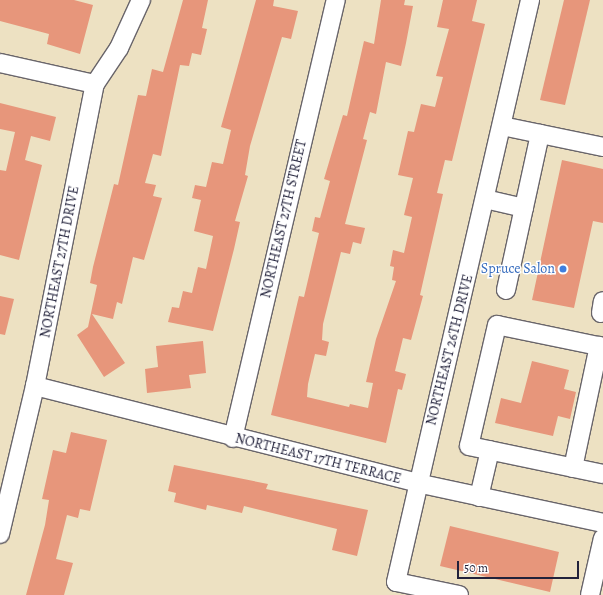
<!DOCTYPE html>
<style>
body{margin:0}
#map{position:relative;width:603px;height:595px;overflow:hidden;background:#ede1c2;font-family:Alegreya,serif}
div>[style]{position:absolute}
.building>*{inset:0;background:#e7967b}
.roads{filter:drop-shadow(1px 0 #69656a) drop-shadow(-1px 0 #69656a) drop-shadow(0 1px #69656a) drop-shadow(0 -1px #69656a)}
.minor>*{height:18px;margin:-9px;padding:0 9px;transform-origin:9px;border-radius:9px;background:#fff}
.dots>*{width:11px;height:11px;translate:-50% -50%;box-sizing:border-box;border:2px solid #fff;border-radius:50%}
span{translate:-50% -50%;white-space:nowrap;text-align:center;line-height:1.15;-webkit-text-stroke:3px #fff;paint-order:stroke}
.street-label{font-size:14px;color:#22223b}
.shop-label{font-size:14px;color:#366cbe}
.right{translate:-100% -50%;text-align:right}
.scale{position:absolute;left:457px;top:561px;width:122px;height:18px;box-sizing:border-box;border:2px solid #22223b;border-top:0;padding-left:5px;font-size:12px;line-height:14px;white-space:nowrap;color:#22223b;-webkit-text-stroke:3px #fff;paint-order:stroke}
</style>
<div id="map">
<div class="building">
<i style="clip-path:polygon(0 0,74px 0,93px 5px,80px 54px,47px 44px,49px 34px,0 21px)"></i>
<i style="clip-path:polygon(183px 0,208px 0,202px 28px,207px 29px,201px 55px,192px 53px,189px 66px,180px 65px,161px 156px,153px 154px,145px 183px,156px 185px,153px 196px,162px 198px,144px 260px,133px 257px,122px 304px,117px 302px,113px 319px,92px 314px,125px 363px,104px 377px,77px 335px,88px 327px,97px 285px,90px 283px,93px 267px,114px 184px,118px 185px,138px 95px,146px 96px,152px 69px,163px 72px)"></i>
<i style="clip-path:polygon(256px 0,274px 0,273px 6px,298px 11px,291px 39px,282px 37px,250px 146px,245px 175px,248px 176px,235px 221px,240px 222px,234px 249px,213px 331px,168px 322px,172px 307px,179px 308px,183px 291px,192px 293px,198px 267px,206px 269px,213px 236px,194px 231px,201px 200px,192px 198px,195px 185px,206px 187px,212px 162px,223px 164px,231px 130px,221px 127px)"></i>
<i style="clip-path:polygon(381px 0,405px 0,404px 5px,413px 6px,406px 43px,401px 66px,386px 62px,376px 114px,370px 112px,363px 139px,367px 140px,345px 224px,365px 228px,361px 244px,353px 242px,350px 254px,341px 252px,323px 324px,322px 340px,329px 342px,326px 356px,315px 354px,308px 384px,307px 397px,349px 407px,350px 404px,368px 408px,373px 383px,366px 382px,376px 339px,396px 281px,392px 280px,394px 267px,390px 266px,393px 250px,404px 253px,412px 217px,404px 215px,413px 178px,398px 175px,408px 131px,414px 132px,421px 104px,435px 107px,443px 77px,436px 76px,449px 29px,437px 27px,443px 0,477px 0,472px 21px,485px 24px,452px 161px,445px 160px,437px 193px,443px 194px,420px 295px,423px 296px,411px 340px,403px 338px,395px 371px,406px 374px,402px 390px,398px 389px,386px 443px,271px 415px,299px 296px,304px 297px,319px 233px,312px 231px,315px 217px,320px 218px,330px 181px,324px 179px,343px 115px,347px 116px,364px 41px,374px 44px)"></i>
<i style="clip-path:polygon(564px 0,590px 0,565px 105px,540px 100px)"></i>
<i style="clip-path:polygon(0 103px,56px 117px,50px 141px,31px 136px,25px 160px,42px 165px,19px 260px,0 255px,0 170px,6px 171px,15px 132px,0 129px)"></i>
<i style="clip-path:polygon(562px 160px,603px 169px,603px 223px,593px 221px,574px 308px,532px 300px)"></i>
<i style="clip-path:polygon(0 296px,14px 299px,5px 335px,0 334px)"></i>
<i style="clip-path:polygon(203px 341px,206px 373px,189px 375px,191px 388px,147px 393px,145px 369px,158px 367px,156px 346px)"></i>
<i style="clip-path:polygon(532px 361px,569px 370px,564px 389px,576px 392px,570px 419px,558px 416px,553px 436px,495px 423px,501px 398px,521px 403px)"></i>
<i style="clip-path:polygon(71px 432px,107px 440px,90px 511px,80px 509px,78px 518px,67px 515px,56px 559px,73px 563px,64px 595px,26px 595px,45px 525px,49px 500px,42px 499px,53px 450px,66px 453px)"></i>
<i style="clip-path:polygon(174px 465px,268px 484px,266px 489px,368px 510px,357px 556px,332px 550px,337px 529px,244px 506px,242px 513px,207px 505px,206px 510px,174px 502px,176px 493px,168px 491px)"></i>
<i style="clip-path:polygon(450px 526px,559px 552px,550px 592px,440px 566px)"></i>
</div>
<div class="roads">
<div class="minor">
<i style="left:0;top:63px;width:97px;rotate:12.5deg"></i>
<i style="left:502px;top:126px;width:103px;rotate:11.7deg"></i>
<i style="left:485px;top:199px;width:40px;rotate:13deg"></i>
<i style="left:506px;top:290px;width:160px;rotate:-77.7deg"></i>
<i style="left:601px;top:313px;width:12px;rotate:-81deg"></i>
<i style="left:603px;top:347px;width:108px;rotate:-168.3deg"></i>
<i style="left:497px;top:325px;width:124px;rotate:103deg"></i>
<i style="left:469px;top:446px;width:137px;rotate:11.8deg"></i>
<i style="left:35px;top:386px;width:394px;rotate:14.2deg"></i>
<i style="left:417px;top:483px;width:190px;rotate:12.1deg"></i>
<i style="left:233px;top:438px;width:450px;rotate:-76.8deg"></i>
<i style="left:573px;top:468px;width:125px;rotate:-78deg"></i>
<i style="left:479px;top:497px;width:48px;rotate:-76.8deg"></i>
<i style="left:0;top:534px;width:152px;rotate:-76.7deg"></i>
<i style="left:35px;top:386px;width:308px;rotate:-78.8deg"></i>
<i style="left:95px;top:84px;width:43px;rotate:-56.3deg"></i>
<i style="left:119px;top:48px;width:53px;rotate:-65.4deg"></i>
<i style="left:459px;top:595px;width:64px;rotate:-168.3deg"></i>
<i style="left:396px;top:582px;width:597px;rotate:-77.03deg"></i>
<i style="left:590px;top:595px;width:58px;rotate:-77.2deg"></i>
</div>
</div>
<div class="dots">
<i style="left:563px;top:269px;background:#3f7fe0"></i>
</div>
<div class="street-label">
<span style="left:284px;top:219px;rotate:-77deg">NORTHEAST 27TH STREET</span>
<span style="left:60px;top:262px;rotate:-79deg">NORTHEAST 27TH DRIVE</span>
<span style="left:450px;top:350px;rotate:-76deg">NORTHEAST 26TH DRIVE</span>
<span style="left:318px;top:459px;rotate:14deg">NORTHEAST 17TH TERRACE</span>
</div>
<div class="shop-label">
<span class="right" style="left:555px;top:269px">Spruce Salon</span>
</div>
<div class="scale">50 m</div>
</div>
